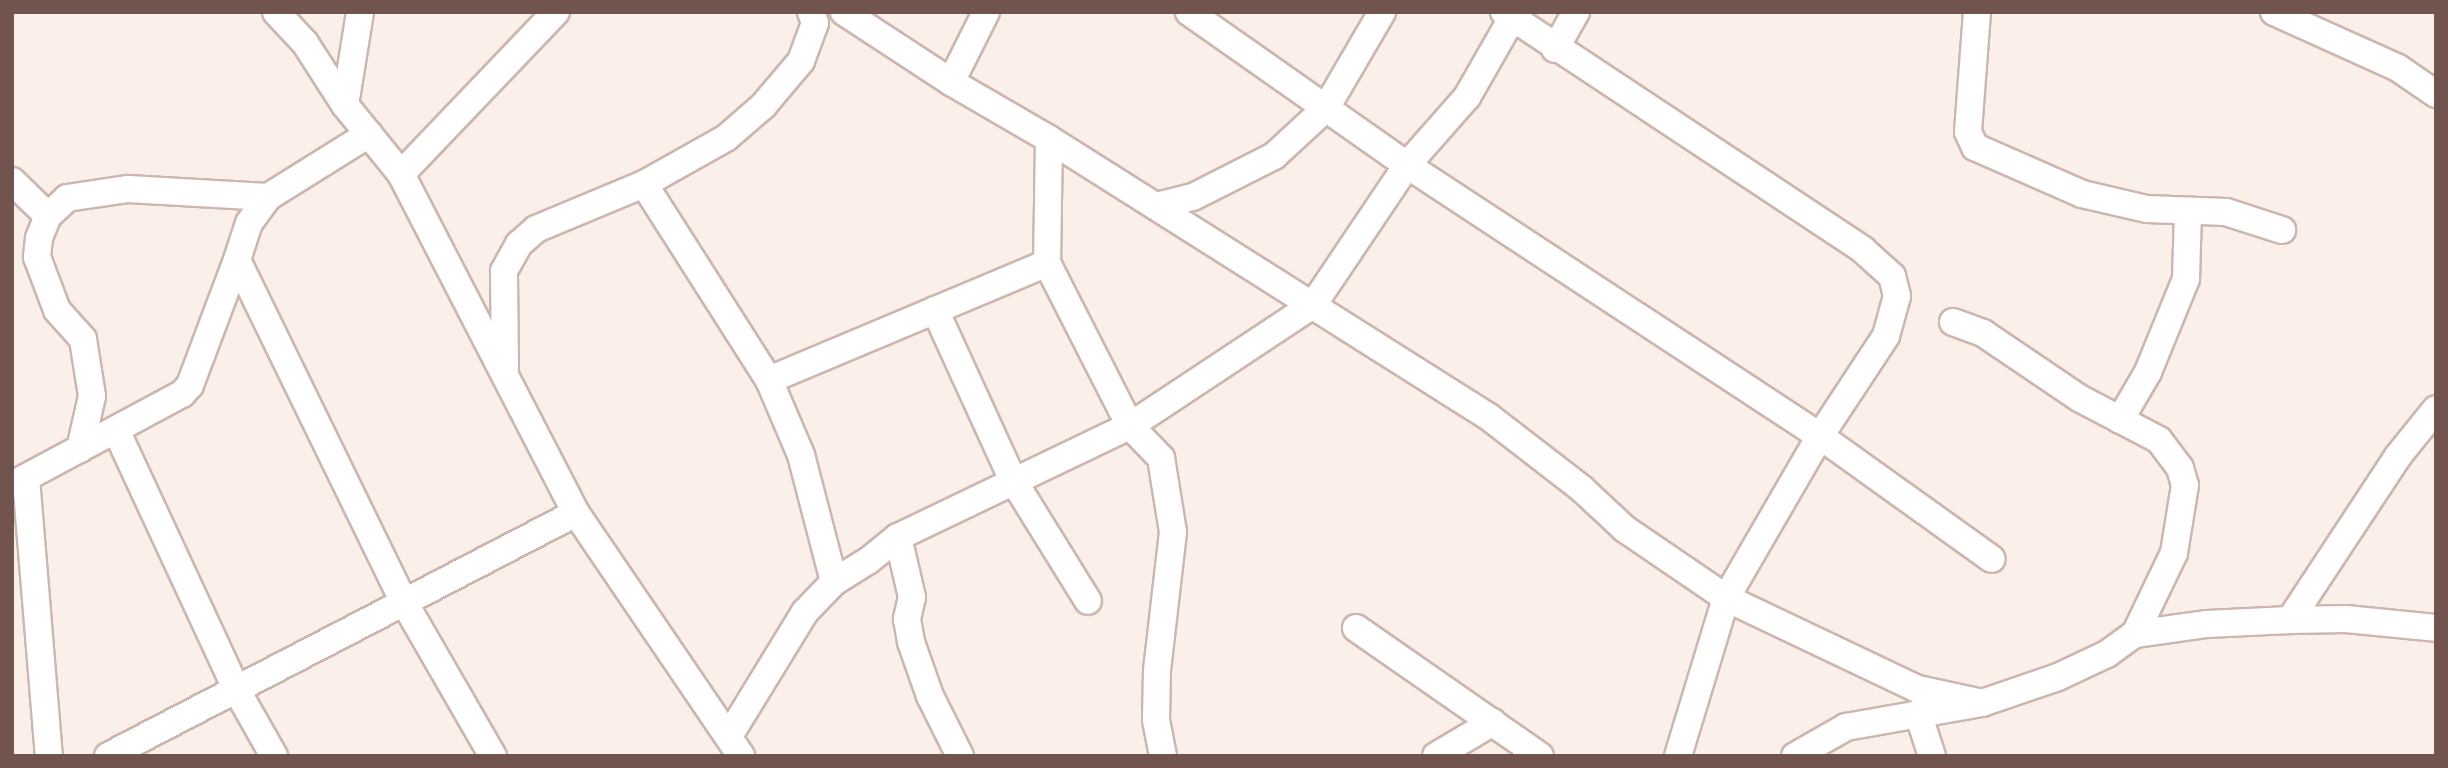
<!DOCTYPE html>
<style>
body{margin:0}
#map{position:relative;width:2448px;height:768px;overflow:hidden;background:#faf0e9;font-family:"Roboto Condensed",sans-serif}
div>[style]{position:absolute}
.roads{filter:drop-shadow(2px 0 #ccb6b0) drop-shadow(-2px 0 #ccb6b0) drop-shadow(0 2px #ccb6b0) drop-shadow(0 -2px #ccb6b0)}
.minor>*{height:26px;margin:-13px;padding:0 13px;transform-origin:13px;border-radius:13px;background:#fff}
span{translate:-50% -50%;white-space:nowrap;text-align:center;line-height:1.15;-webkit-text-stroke:6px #fdf5ef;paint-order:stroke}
.frame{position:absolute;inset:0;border:14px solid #72544f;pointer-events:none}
</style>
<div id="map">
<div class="roads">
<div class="minor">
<i style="left:276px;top:12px;width:42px;rotate:46.9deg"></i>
<i style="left:305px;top:43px;width:74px;rotate:57.2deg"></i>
<i style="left:345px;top:105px;width:89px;rotate:50.9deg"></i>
<i style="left:401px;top:174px;width:382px;rotate:62.7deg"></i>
<i style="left:576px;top:513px;width:294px;rotate:55.8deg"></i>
<i style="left:844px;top:12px;width:128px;rotate:33.2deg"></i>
<i style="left:951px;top:82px;width:113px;rotate:30.2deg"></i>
<i style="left:1049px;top:139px;width:520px;rotate:32.29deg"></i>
<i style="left:1489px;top:417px;width:118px;rotate:37.7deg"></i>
<i style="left:1582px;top:489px;width:59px;rotate:42.9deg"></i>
<i style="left:1625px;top:529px;width:122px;rotate:34.3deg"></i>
<i style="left:1726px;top:598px;width:212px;rotate:25.4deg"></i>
<i style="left:1918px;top:689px;width:66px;rotate:12.3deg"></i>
<i style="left:1189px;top:12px;width:266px;rotate:35.1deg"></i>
<i style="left:1407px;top:165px;width:494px;rotate:33.3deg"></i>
<i style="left:1820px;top:436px;width:211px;rotate:35.6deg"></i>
<i style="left:1504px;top:12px;width:431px;rotate:33.5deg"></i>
<i style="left:1863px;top:250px;width:39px;rotate:42deg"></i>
<i style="left:1892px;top:276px;width:21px;rotate:76deg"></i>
<i style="left:1897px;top:296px;width:41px;rotate:105.4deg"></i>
<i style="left:1886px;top:336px;width:120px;rotate:123.4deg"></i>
<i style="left:1820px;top:436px;width:187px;rotate:120.1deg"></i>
<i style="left:1726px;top:598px;width:165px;rotate:106.9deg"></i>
<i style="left:1977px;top:12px;width:120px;rotate:94.3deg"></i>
<i style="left:1968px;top:132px;width:17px;rotate:65deg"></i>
<i style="left:1975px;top:147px;width:117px;rotate:23.7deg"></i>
<i style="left:2082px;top:194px;width:67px;rotate:13deg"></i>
<i style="left:2147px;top:209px;width:79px;rotate:2.2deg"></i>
<i style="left:2226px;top:212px;width:59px;rotate:17.8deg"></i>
<i style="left:2274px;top:12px;width:136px;rotate:24.3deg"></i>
<i style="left:2398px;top:68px;width:46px;rotate:34.4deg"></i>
<i style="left:1555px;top:49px;width:43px;rotate:-60.4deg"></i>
<i style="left:951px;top:82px;width:78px;rotate:-63.4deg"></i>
<i style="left:345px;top:105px;width:94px;rotate:-80.8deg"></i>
<i style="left:369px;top:134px;width:119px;rotate:148deg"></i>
<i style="left:268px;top:197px;width:32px;rotate:126deg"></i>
<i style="left:249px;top:223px;width:39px;rotate:108deg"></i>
<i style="left:237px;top:260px;width:381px;rotate:64deg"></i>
<i style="left:404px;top:602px;width:178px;rotate:60deg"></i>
<i style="left:1049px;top:139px;width:124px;rotate:90.9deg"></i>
<i style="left:1047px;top:263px;width:183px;rotate:63deg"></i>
<i style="left:1130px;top:426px;width:45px;rotate:45.9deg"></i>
<i style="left:1161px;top:458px;width:75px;rotate:80.8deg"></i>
<i style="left:1173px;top:532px;width:140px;rotate:96.6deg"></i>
<i style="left:1157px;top:671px;width:49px;rotate:91.2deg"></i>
<i style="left:1156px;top:720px;width:37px;rotate:79deg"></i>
<i style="left:401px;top:174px;width:224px;rotate:-46.3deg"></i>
<i style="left:12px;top:181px;width:50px;rotate:44.2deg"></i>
<i style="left:644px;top:184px;width:232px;rotate:57.5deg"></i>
<i style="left:769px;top:380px;width:82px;rotate:66.9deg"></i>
<i style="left:801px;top:455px;width:131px;rotate:75.4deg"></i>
<i style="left:1156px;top:206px;width:38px;rotate:-14deg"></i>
<i style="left:1193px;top:197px;width:91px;rotate:-26.8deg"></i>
<i style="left:1274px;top:156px;width:71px;rotate:-42.7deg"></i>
<i style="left:1326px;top:108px;width:111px;rotate:-59.7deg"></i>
<i style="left:935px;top:310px;width:187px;rotate:65.4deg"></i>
<i style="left:1013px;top:480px;width:142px;rotate:58.2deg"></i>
<i style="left:1953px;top:322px;width:32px;rotate:20deg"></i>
<i style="left:1983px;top:333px;width:116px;rotate:34.1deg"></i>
<i style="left:2079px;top:398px;width:90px;rotate:27.7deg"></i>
<i style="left:2159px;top:440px;width:35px;rotate:53deg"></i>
<i style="left:2180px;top:468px;width:18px;rotate:74deg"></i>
<i style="left:2185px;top:485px;width:69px;rotate:99.2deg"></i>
<i style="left:2174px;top:553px;width:90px;rotate:115.7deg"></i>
<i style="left:505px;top:371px;width:100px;rotate:-90.6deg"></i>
<i style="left:504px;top:271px;width:31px;rotate:-61deg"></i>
<i style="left:519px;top:244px;width:23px;rotate:-41deg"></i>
<i style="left:536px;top:229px;width:117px;rotate:-22.6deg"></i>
<i style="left:644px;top:184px;width:94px;rotate:-29.3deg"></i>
<i style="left:726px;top:138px;width:49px;rotate:-40.9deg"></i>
<i style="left:763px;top:106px;width:59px;rotate:-49.8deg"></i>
<i style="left:801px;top:61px;width:40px;rotate:-69.8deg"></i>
<i style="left:815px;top:23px;width:12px;rotate:-110deg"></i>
<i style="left:769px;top:380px;width:302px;rotate:-22.8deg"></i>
<i style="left:2120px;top:420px;width:56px;rotate:-59.7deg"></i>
<i style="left:2148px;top:372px;width:100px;rotate:-67.8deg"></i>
<i style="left:2186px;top:279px;width:68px;rotate:-88.3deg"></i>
<i style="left:116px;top:430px;width:285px;rotate:65.1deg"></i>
<i style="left:236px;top:689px;width:77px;rotate:60.4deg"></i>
<i style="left:80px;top:449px;width:54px;rotate:-77.2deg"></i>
<i style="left:92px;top:396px;width:58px;rotate:-99deg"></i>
<i style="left:83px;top:339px;width:39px;rotate:-132deg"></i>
<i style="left:57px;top:310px;width:57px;rotate:-110.7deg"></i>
<i style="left:37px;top:257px;width:19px;rotate:-84deg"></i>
<i style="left:39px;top:238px;width:24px;rotate:-68deg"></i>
<i style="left:48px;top:216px;width:26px;rotate:-43deg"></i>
<i style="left:67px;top:198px;width:62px;rotate:-8.4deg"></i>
<i style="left:128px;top:189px;width:140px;rotate:3.3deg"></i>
<i style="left:26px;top:478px;width:279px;rotate:85.3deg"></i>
<i style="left:12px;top:485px;width:193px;rotate:-28.2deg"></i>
<i style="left:182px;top:394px;width:12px;rotate:-48deg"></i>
<i style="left:190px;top:385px;width:134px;rotate:-69.4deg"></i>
<i style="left:898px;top:537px;width:62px;rotate:76.9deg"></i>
<i style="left:912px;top:597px;width:23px;rotate:103deg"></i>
<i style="left:907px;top:619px;width:23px;rotate:80deg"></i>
<i style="left:911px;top:642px;width:57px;rotate:70.6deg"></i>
<i style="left:930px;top:696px;width:67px;rotate:63.4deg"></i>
<i style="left:2290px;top:620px;width:196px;rotate:-56.6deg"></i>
<i style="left:2398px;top:456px;width:60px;rotate:-51deg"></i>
<i style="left:1356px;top:628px;width:224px;rotate:34.8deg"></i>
<i style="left:1918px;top:713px;width:45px;rotate:72deg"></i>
<i style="left:729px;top:736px;width:145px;rotate:-58.5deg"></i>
<i style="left:805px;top:612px;width:42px;rotate:-46deg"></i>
<i style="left:834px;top:582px;width:40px;rotate:-32deg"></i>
<i style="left:868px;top:561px;width:38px;rotate:-39deg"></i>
<i style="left:898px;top:537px;width:257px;rotate:-25.6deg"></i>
<i style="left:1130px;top:426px;width:219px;rotate:-33.5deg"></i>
<i style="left:1313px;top:305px;width:169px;rotate:-56.1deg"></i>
<i style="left:1407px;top:165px;width:91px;rotate:-48.6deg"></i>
<i style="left:1467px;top:97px;width:91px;rotate:-60.3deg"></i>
<i style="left:108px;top:756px;width:527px;rotate:-27.44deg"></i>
<i style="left:1436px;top:756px;width:66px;rotate:-30.8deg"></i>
<i style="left:1795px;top:756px;width:59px;rotate:-29.6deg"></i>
<i style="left:1846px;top:727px;width:138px;rotate:-10deg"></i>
<i style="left:1982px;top:703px;width:80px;rotate:-18.9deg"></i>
<i style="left:2058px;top:677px;width:54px;rotate:-25.1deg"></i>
<i style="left:2107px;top:654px;width:34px;rotate:-36deg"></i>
<i style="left:2135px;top:634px;width:73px;rotate:-7.9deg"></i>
<i style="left:2207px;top:624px;width:83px;rotate:-2.8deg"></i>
<i style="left:2290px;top:620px;width:56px;rotate:-1deg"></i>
<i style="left:2346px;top:619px;width:90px;rotate:5.7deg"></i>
</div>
</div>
<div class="frame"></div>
</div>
